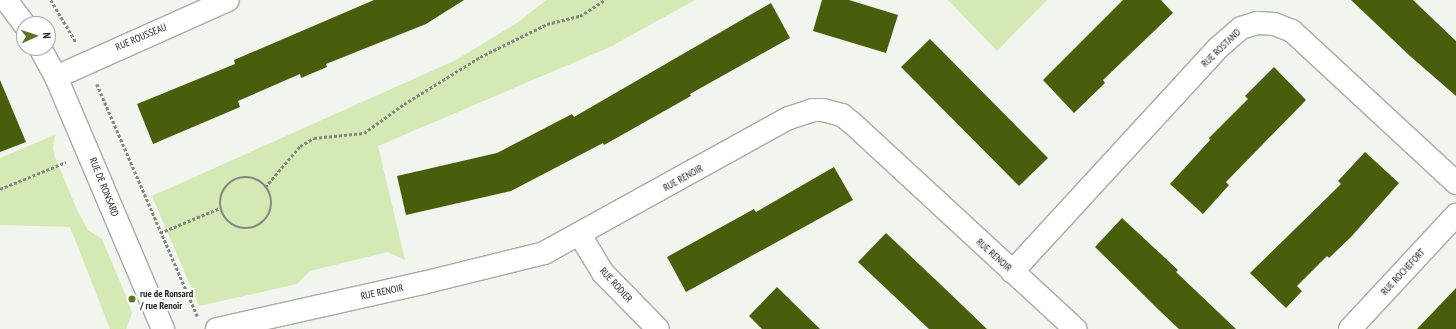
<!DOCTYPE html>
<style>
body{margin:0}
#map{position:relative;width:1456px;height:329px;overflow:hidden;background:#f2f4ee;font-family:"PT Sans Narrow",sans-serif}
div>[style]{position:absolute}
.green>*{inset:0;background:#d5e9b5}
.building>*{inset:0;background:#485e0c}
.path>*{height:2.5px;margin-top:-1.25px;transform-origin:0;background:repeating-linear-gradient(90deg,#868784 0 3px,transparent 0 5px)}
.path>.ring{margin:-1.25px;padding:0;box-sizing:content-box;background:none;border:2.5px solid #868784;border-radius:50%}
.roads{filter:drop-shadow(1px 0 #a9aba6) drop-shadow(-1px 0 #a9aba6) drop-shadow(0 1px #a9aba6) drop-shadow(0 -1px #a9aba6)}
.street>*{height:22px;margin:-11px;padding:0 11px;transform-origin:11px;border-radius:11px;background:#fff}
.dots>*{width:11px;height:11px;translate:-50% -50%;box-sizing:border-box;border:2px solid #fff;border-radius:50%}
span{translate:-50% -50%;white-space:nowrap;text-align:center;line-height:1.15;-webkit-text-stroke:4px #fff;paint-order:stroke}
.street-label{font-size:10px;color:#222321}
.poi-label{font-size:10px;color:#222321;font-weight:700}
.left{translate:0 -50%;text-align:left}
.north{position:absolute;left:16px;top:16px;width:40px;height:40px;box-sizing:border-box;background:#fff;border:1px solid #a7a7a6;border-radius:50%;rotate:87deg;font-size:11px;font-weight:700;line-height:16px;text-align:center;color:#222321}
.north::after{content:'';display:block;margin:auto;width:14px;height:18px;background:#5c7426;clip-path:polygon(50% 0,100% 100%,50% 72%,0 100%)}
</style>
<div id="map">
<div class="green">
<i style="clip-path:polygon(546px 0,695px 0,608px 48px,378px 146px,405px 260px,388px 252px,310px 271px,297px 284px,199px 306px,152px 196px,456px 60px,520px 21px)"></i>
<i style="clip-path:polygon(948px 0,1047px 0,997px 51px)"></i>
<i style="clip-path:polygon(55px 135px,53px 148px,55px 157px,77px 210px,88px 230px,102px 239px,126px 296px,132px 313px,126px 329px,110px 329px,70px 227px,0 225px,0 158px)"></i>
</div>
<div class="building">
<i style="clip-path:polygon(374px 0,464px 0,426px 24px,326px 64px,327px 67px,301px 78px,300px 74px,238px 101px,240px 107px,153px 144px,137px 104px,235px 64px,234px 60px)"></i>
<i style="clip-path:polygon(822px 0,849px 0,898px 15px,886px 53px,813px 31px)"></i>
<i style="clip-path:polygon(1123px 0,1161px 0,1173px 13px,1103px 80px,1105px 83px,1074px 113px,1043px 80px)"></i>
<i style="clip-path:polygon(1351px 0,1413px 0,1456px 41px,1456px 96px,1410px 56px)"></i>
<i style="clip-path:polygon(771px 3px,790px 38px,690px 94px,691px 96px,604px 145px,603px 143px,511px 191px,406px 215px,397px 176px,497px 153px,572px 114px,574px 117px)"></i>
<i style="clip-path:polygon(930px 39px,1048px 158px,1019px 186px,901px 67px)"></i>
<i style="clip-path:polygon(1274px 67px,1306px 100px,1226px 182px,1229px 185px,1203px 214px,1170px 184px,1210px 140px,1209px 138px,1248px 99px,1245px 96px)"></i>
<i style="clip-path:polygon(0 80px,26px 142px,0 152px)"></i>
<i style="clip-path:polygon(1365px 152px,1399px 183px,1351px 237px,1329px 258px,1327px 256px,1297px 286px,1302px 291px,1286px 308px,1250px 273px,1341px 184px,1338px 181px)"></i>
<i style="clip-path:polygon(834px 167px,853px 200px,686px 292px,667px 257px,754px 209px,756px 212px)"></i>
<i style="clip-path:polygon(1122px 218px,1178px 270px,1176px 272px,1236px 329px,1179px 329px,1161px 312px,1095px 247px)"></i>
<i style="clip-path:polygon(886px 233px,938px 282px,987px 329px,929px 329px,858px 262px)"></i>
<i style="clip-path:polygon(777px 287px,820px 329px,762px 329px,749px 316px)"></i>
<i style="clip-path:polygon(1456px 288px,1456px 329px,1417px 329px)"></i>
</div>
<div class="path">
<i style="left:51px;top:0;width:49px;rotate:59.2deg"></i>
<i style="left:97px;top:84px;width:254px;rotate:66.6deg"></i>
<i class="ring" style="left:220px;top:177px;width:49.5px;height:49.5px"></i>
<i style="left:265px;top:187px;width:54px;rotate:-49.5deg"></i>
<i style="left:300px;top:146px;width:16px;rotate:-30deg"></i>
<i style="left:314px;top:138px;width:50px;rotate:-5.7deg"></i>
<i style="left:364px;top:133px;width:49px;rotate:-35.9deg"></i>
<i style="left:404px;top:104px;width:89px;rotate:-31.7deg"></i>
<i style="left:480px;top:57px;width:75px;rotate:-26.2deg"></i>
<i style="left:547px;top:24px;width:34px;rotate:-14deg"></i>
<i style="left:580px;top:16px;width:30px;rotate:-33deg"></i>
<i style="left:0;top:189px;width:71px;rotate:-22.2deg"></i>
<i style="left:160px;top:233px;width:65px;rotate:-22.6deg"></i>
</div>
<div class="roads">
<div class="street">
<i style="left:6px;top:0;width:30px;rotate:53deg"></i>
<i style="left:40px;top:48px;width:33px;rotate:61deg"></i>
<i style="left:56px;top:77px;width:274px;rotate:67deg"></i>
<i style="left:56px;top:77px;width:188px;rotate:-24.1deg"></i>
<i style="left:580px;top:235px;width:44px;rotate:58.8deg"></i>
<i style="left:603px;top:273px;width:78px;rotate:45.5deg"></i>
<i style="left:1012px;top:272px;width:304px;rotate:-47.4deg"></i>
<i style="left:1218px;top:48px;width:30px;rotate:-41deg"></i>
<i style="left:1241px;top:28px;width:17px;rotate:-17deg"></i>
<i style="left:1257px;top:23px;width:17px;rotate:3deg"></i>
<i style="left:1274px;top:24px;width:19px;rotate:21deg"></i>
<i style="left:1292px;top:31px;width:224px;rotate:42.8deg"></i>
<i style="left:217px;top:329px;width:211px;rotate:-12.6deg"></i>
<i style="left:423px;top:283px;width:125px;rotate:-13.9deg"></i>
<i style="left:544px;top:253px;width:280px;rotate:-28.9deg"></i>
<i style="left:789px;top:118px;width:25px;rotate:-18deg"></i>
<i style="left:813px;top:110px;width:10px"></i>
<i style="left:823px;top:110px;width:20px;rotate:15deg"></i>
<i style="left:842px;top:115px;width:13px;rotate:39deg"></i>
<i style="left:852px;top:123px;width:304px;rotate:42.7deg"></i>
<i style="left:1350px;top:329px;width:156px;rotate:-47.1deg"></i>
</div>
</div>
<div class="dots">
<i style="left:132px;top:299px;background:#5c7426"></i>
</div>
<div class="street-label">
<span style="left:141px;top:37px;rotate:-23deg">RUE ROUSSEAU</span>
<span style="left:1221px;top:48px;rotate:-44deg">RUE ROSTAND</span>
<span style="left:683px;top:178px;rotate:-29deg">RUE RENOIR</span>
<span style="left:104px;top:187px;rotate:68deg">RUE DE RONSARD</span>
<span style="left:994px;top:255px;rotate:42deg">RUE RENOIR</span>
<span style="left:1403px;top:272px;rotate:-47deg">RUE ROCHEFORT</span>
<span style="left:616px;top:285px;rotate:48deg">RUE RODIER</span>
<span style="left:382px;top:292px;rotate:-12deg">RUE RENOIR</span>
</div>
<div class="poi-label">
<span class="left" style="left:140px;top:299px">rue de Ronsard<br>/ rue Renoir</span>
</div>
<div class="north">N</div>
</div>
